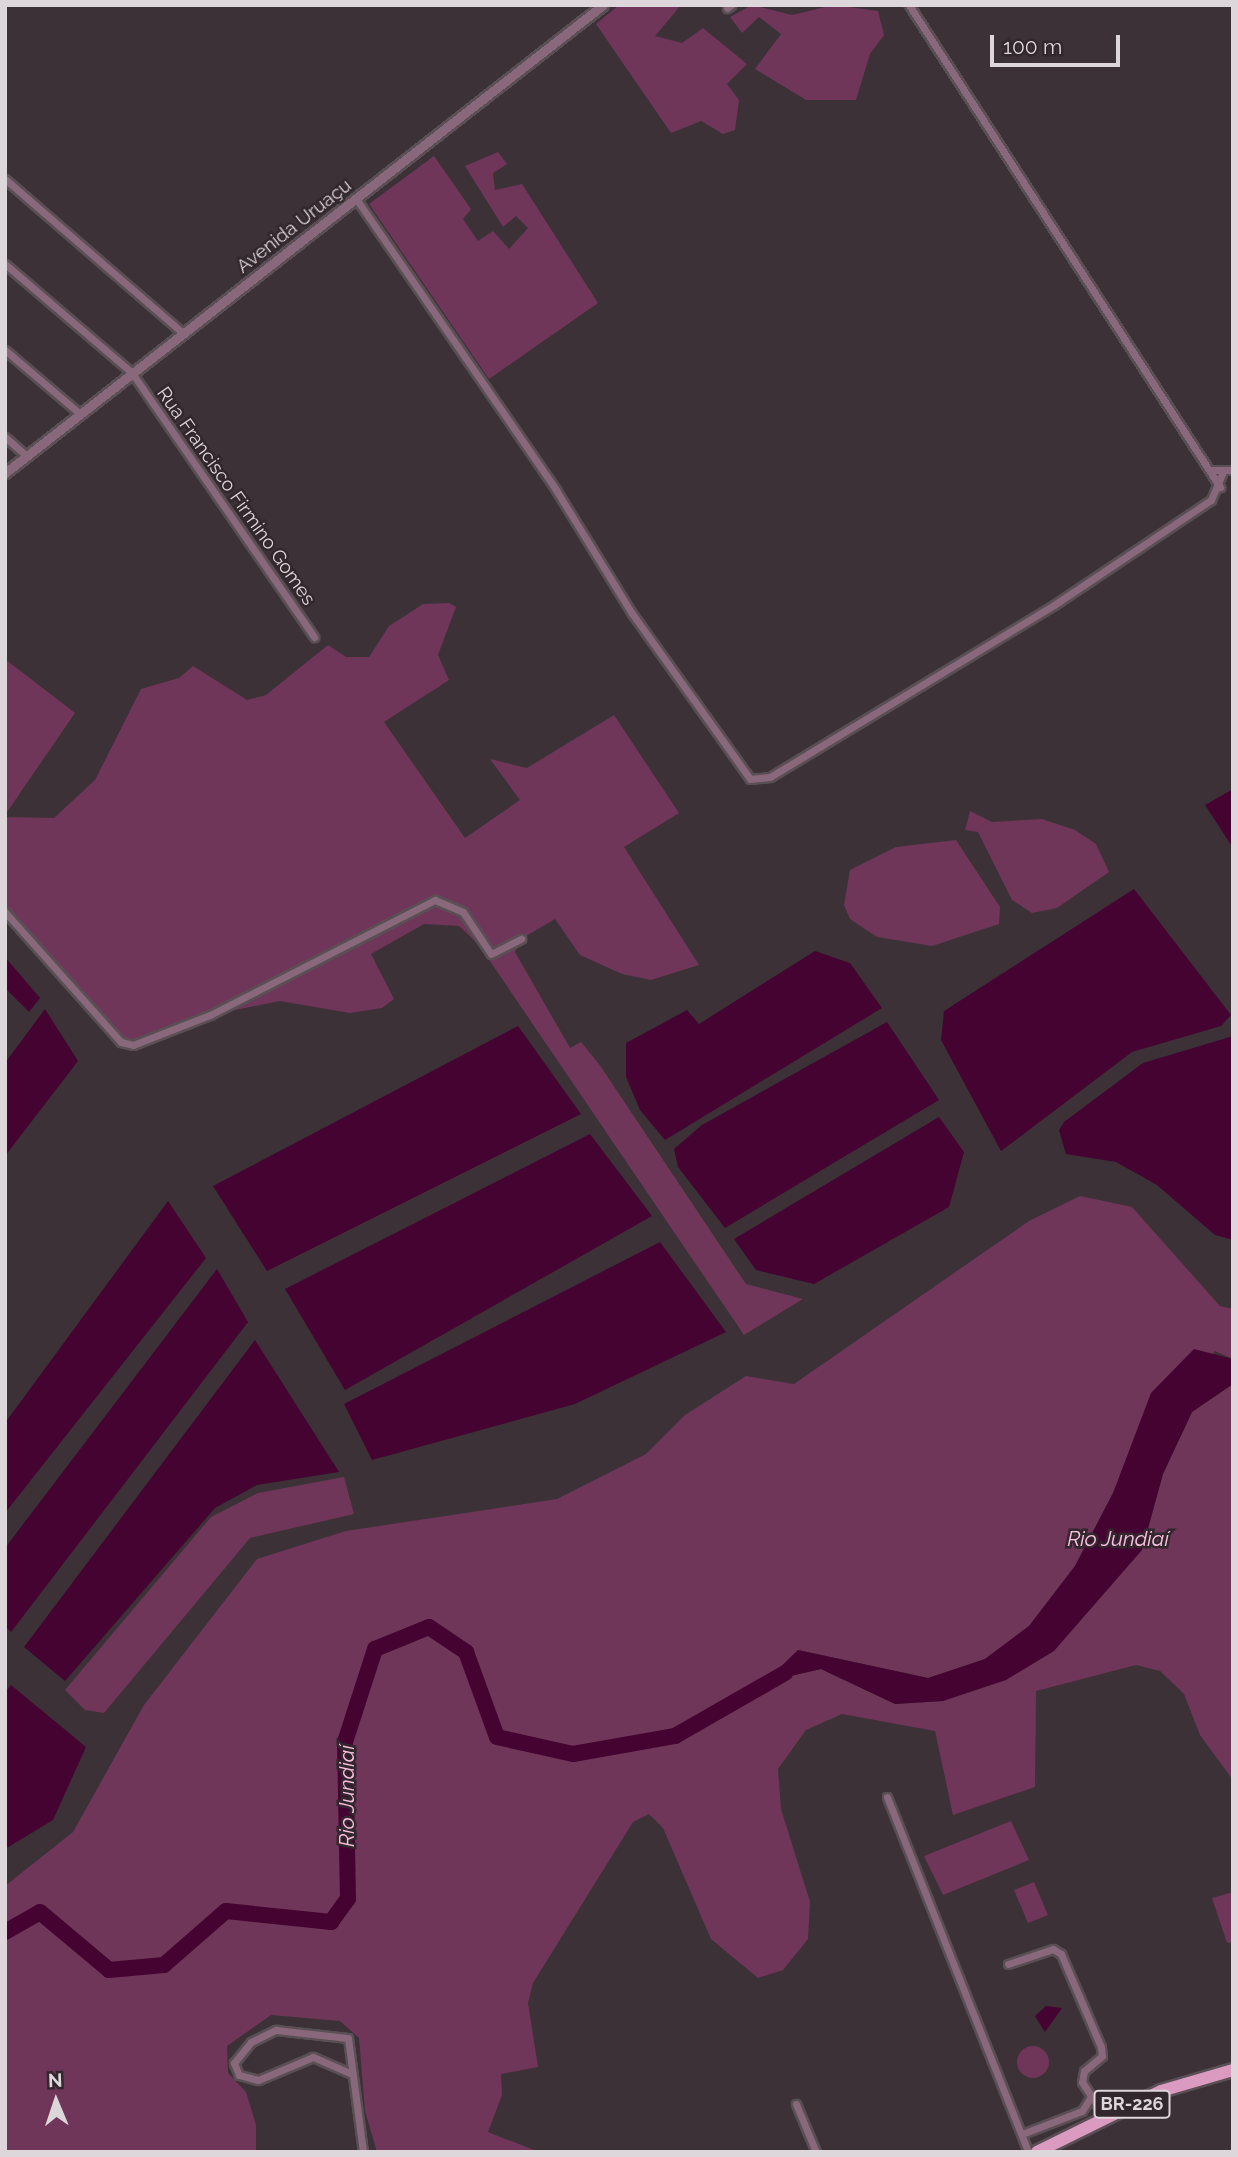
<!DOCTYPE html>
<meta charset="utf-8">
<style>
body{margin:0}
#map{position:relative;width:1238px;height:2157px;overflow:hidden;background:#3c3137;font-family:Raleway,sans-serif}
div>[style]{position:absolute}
.green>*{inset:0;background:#6f3659}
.round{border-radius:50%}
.water>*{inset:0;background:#450331}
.river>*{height:16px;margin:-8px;padding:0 8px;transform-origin:8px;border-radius:8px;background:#450331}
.roads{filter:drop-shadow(2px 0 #594f54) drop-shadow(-2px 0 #594f54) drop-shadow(0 2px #594f54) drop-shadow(0 -2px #594f54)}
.minor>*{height:7px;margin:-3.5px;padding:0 3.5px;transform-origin:3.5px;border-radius:3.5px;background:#88687a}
.tertiary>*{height:9px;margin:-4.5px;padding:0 4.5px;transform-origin:4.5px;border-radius:4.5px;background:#88687a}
.primary>*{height:12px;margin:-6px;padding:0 6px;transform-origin:6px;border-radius:6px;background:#db9abf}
span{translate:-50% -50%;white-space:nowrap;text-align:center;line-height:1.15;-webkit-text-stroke:5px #32272d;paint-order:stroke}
.shield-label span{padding:2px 5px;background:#32272d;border:2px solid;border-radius:5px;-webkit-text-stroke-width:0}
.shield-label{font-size:18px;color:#ddd6da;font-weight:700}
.street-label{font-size:19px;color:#ddd6da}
.water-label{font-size:21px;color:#fec1e3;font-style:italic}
.frame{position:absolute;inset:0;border:7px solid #ddd6da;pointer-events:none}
.north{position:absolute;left:21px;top:2066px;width:70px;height:70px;-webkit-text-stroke:5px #32272d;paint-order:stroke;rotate:358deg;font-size:19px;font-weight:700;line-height:28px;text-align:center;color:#ddd6da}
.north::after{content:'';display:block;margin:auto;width:24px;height:32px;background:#ddd6da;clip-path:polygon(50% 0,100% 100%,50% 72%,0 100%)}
.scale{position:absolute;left:990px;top:35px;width:130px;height:32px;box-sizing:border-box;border:4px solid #ddd6da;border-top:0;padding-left:9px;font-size:21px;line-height:24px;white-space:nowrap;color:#ddd6da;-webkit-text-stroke:5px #32272d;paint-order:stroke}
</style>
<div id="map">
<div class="green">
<i style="clip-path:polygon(619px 5px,681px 5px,655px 36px,682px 43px,703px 28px,747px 64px,727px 84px,739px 100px,735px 130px,723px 134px,701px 121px,671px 133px,596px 24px)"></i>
<i style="clip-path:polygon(752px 5px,792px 15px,834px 5px,878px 11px,884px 35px,870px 54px,856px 100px,806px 100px,755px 69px,781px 34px,759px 17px,742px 33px,730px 17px)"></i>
<i style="clip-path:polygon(498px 152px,507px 164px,493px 173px,495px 190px,522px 184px,598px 303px,489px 379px,369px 204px,434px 156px,471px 209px,463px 219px,478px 241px,493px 231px,509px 249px,528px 228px,516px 216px,503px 227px,465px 166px)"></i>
<i style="clip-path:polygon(449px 603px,456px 607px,438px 655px,449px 680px,384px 722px,465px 838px,520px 800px,490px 759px,527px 768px,614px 715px,679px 813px,624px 847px,699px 965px,651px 980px,622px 974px,580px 955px,555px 919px,521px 939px,515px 952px,570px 1048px,581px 1042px,599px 1064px,746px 1284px,803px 1299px,744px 1335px,479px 945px,459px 926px,424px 924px,371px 954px,394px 999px,382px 1008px,350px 1013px,280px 1001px,210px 1015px,133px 1045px,121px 1042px,5px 912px,5px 817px,54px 818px,95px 780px,141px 689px,179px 678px,193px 666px,247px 700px,266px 695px,328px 645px,346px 657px,369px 657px,389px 626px,423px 604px)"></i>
<i style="clip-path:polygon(5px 659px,75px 713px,5px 815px)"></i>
<i style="clip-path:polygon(970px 811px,992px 822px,1042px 819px,1075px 830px,1096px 844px,1109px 872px,1057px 908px,1032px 913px,1012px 900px,978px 832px,965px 830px)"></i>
<i style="clip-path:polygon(956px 840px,1000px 907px,999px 924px,932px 946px,877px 937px,850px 919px,844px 905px,850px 870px,896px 847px)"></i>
<i style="clip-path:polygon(1080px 1196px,1132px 1207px,1220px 1306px,1233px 1309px,1233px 1359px,1215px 1351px,1113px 1493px,1075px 1566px,1029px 1626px,985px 1659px,928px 1678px,798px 1650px,767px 1681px,821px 1669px,895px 1704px,943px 1701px,1142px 1550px,1163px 1474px,1192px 1412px,1233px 1384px,1233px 1780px,1200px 1735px,1184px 1694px,1160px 1671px,1136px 1665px,1036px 1691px,1035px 1787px,953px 1815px,935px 1731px,842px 1714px,806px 1730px,778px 1769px,781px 1809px,810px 1902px,808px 1939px,783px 1970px,758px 1978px,711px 1939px,663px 1828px,649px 1814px,633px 1822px,533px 1983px,528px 2003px,538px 2067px,501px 2074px,502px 2095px,488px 2132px,539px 2152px,377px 2152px,365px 2111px,359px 2038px,340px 2021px,271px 2015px,227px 2046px,228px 2073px,246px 2092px,256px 2125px,256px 2152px,5px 2152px,5px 1886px,73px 1832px,144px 1705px,257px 1559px,346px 1531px,557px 1499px,646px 1454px,685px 1415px,746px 1376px,794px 1384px,1029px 1221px)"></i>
<i style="clip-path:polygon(344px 1477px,354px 1514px,250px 1538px,104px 1713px,85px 1710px,65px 1690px,211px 1517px,258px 1493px)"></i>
<i style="clip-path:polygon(1011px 1821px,1029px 1860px,943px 1895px,924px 1856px)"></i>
<i style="clip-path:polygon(1034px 1882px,1048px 1915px,1028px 1923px,1014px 1890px)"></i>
<i style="clip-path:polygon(1233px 1892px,1233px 1942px,1227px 1943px,1212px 1898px)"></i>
<i class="round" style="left:1017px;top:2046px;width:32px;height:32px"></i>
</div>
<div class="water">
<i style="clip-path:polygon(1233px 789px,1233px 848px,1205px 805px)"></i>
<i style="clip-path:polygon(1134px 889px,1231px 1015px,1221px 1026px,1132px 1052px,1001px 1151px,941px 1040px,944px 1011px)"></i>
<i style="clip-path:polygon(815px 951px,850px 963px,882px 1008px,665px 1140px,640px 1110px,626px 1077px,626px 1043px,687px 1010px,699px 1024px)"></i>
<i style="clip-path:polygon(5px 957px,40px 998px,29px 1012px,5px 988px)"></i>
<i style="clip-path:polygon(45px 1009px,78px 1061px,5px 1156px,5px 1063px)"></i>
<i style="clip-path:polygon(887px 1022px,939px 1100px,725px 1228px,678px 1167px,674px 1149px,702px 1125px)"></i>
<i style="clip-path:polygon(518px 1026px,581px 1114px,267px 1271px,213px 1186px)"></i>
<i style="clip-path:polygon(1233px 1036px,1233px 1240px,1215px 1235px,1157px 1185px,1116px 1162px,1066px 1154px,1059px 1130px,1064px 1122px,1143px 1063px)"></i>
<i style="clip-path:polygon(939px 1117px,964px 1152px,949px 1207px,814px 1284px,756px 1270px,734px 1239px)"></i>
<i style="clip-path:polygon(590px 1134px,652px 1216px,345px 1390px,285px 1289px)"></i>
<i style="clip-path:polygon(168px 1201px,206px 1258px,5px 1513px,5px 1423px)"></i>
<i style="clip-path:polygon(660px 1242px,726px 1332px,575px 1404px,372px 1460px,344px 1404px)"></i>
<i style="clip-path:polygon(217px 1269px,248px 1322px,11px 1632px,5px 1626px,5px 1548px)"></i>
<i style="clip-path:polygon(255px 1340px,339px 1472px,257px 1485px,215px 1508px,65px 1681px,24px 1647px)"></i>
<i style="clip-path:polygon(1194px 1349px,1233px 1359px,1233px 1384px,1192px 1412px,1163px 1474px,1142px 1550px,1054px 1651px,1006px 1680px,943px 1701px,895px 1704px,821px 1669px,765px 1682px,798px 1650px,928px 1678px,985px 1659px,1029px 1626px,1075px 1566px,1113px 1493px,1151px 1393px)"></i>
<i style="clip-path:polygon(11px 1685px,86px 1747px,53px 1820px,5px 1849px,5px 1692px)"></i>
<i style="clip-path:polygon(1046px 2006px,1062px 2008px,1045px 2032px,1035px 2016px)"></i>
</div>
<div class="river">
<i style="left:5px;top:1932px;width:40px;rotate:-29.7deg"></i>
<i style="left:40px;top:1912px;width:90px;rotate:40deg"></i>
<i style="left:109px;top:1970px;width:55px;rotate:-5.2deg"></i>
<i style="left:164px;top:1965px;width:82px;rotate:-41.1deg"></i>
<i style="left:226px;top:1911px;width:106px;rotate:6deg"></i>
<i style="left:331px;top:1922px;width:29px;rotate:-54deg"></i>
<i style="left:348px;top:1899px;width:157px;rotate:-91.1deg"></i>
<i style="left:345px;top:1742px;width:98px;rotate:-72.1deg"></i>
<i style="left:375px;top:1649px;width:58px;rotate:-22.2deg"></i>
<i style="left:429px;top:1627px;width:45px;rotate:34deg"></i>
<i style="left:466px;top:1652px;width:90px;rotate:70deg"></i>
<i style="left:497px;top:1737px;width:78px;rotate:12.6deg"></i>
<i style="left:573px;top:1754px;width:104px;rotate:-10deg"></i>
<i style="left:675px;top:1736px;width:127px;rotate:-29.8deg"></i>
</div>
<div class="roads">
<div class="minor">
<i style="left:909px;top:5px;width:574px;rotate:57.17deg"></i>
<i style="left:727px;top:8px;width:5px;rotate:-37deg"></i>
<i style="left:5px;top:179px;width:235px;rotate:40.9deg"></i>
<i style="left:357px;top:200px;width:352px;rotate:55.5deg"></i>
<i style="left:556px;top:490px;width:143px;rotate:58.4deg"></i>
<i style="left:631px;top:612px;width:205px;rotate:54.5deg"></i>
<i style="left:750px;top:779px;width:20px;rotate:-6deg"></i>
<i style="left:770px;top:777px;width:332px;rotate:-31.2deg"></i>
<i style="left:1054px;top:605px;width:189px;rotate:-33.8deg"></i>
<i style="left:1211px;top:500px;width:30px;rotate:-67deg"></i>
<i style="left:5px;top:264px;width:167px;rotate:40.6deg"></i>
<i style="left:132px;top:373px;width:321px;rotate:55.4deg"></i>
<i style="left:5px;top:350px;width:97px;rotate:40.4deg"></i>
<i style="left:5px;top:437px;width:29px;rotate:41deg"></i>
<i style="left:1210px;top:470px;width:23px"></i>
<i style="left:5px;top:912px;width:174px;rotate:48.3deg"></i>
<i style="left:121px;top:1042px;width:12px;rotate:14deg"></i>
<i style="left:133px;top:1045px;width:83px;rotate:-21.3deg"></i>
<i style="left:210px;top:1015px;width:253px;rotate:-27.1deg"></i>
<i style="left:435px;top:900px;width:30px;rotate:23deg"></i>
<i style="left:463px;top:912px;width:50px;rotate:56.3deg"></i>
<i style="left:491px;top:954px;width:34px;rotate:-27deg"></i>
<i style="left:887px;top:1797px;width:382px;rotate:68.3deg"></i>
<i style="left:1008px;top:1964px;width:47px;rotate:-18.4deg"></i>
<i style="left:1053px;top:1949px;width:9px;rotate:32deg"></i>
<i style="left:1061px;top:1954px;width:101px;rotate:66.7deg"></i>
<i style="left:1101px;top:2047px;width:9px;rotate:84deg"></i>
<i style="left:1102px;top:2056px;width:23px;rotate:140deg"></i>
<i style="left:1084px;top:2071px;width:11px;rotate:100deg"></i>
<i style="left:1082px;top:2082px;width:42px;rotate:56.7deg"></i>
<i style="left:352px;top:2074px;width:43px;rotate:-156.4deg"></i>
<i style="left:313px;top:2057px;width:60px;rotate:157.3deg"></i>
<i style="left:258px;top:2080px;width:20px;rotate:-165deg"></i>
<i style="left:239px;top:2075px;width:13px;rotate:-113deg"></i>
<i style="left:234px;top:2063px;width:27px;rotate:-51deg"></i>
<i style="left:251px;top:2042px;width:28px;rotate:-26deg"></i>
<i style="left:276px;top:2030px;width:72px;rotate:6.3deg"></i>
<i style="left:348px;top:2038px;width:115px;rotate:82.5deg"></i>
<i style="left:796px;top:2104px;width:52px;rotate:67.4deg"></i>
<i style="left:1022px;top:2134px;width:64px;rotate:-21deg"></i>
<i style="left:1082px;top:2111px;width:15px;rotate:-58deg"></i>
</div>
<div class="tertiary">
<i style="left:5px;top:473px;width:759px;rotate:-38.05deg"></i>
</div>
<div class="primary">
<i style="left:1037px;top:2152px;width:138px;rotate:-26.2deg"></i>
<i style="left:1161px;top:2091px;width:75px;rotate:-16.3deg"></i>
</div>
</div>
<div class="shield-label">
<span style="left:1132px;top:2104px">BR-226</span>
</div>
<div class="street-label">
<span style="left:294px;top:226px;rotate:-38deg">Avenida Uruaçu</span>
<span style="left:236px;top:496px;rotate:55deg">Rua Francisco Firmino Gomes</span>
</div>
<div class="water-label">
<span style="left:1118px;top:1539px">Rio Jundiaí</span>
<span style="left:347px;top:1796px;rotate:-90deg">Rio Jundiaí</span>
</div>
<div class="frame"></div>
<div class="north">N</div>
<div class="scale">100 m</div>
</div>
